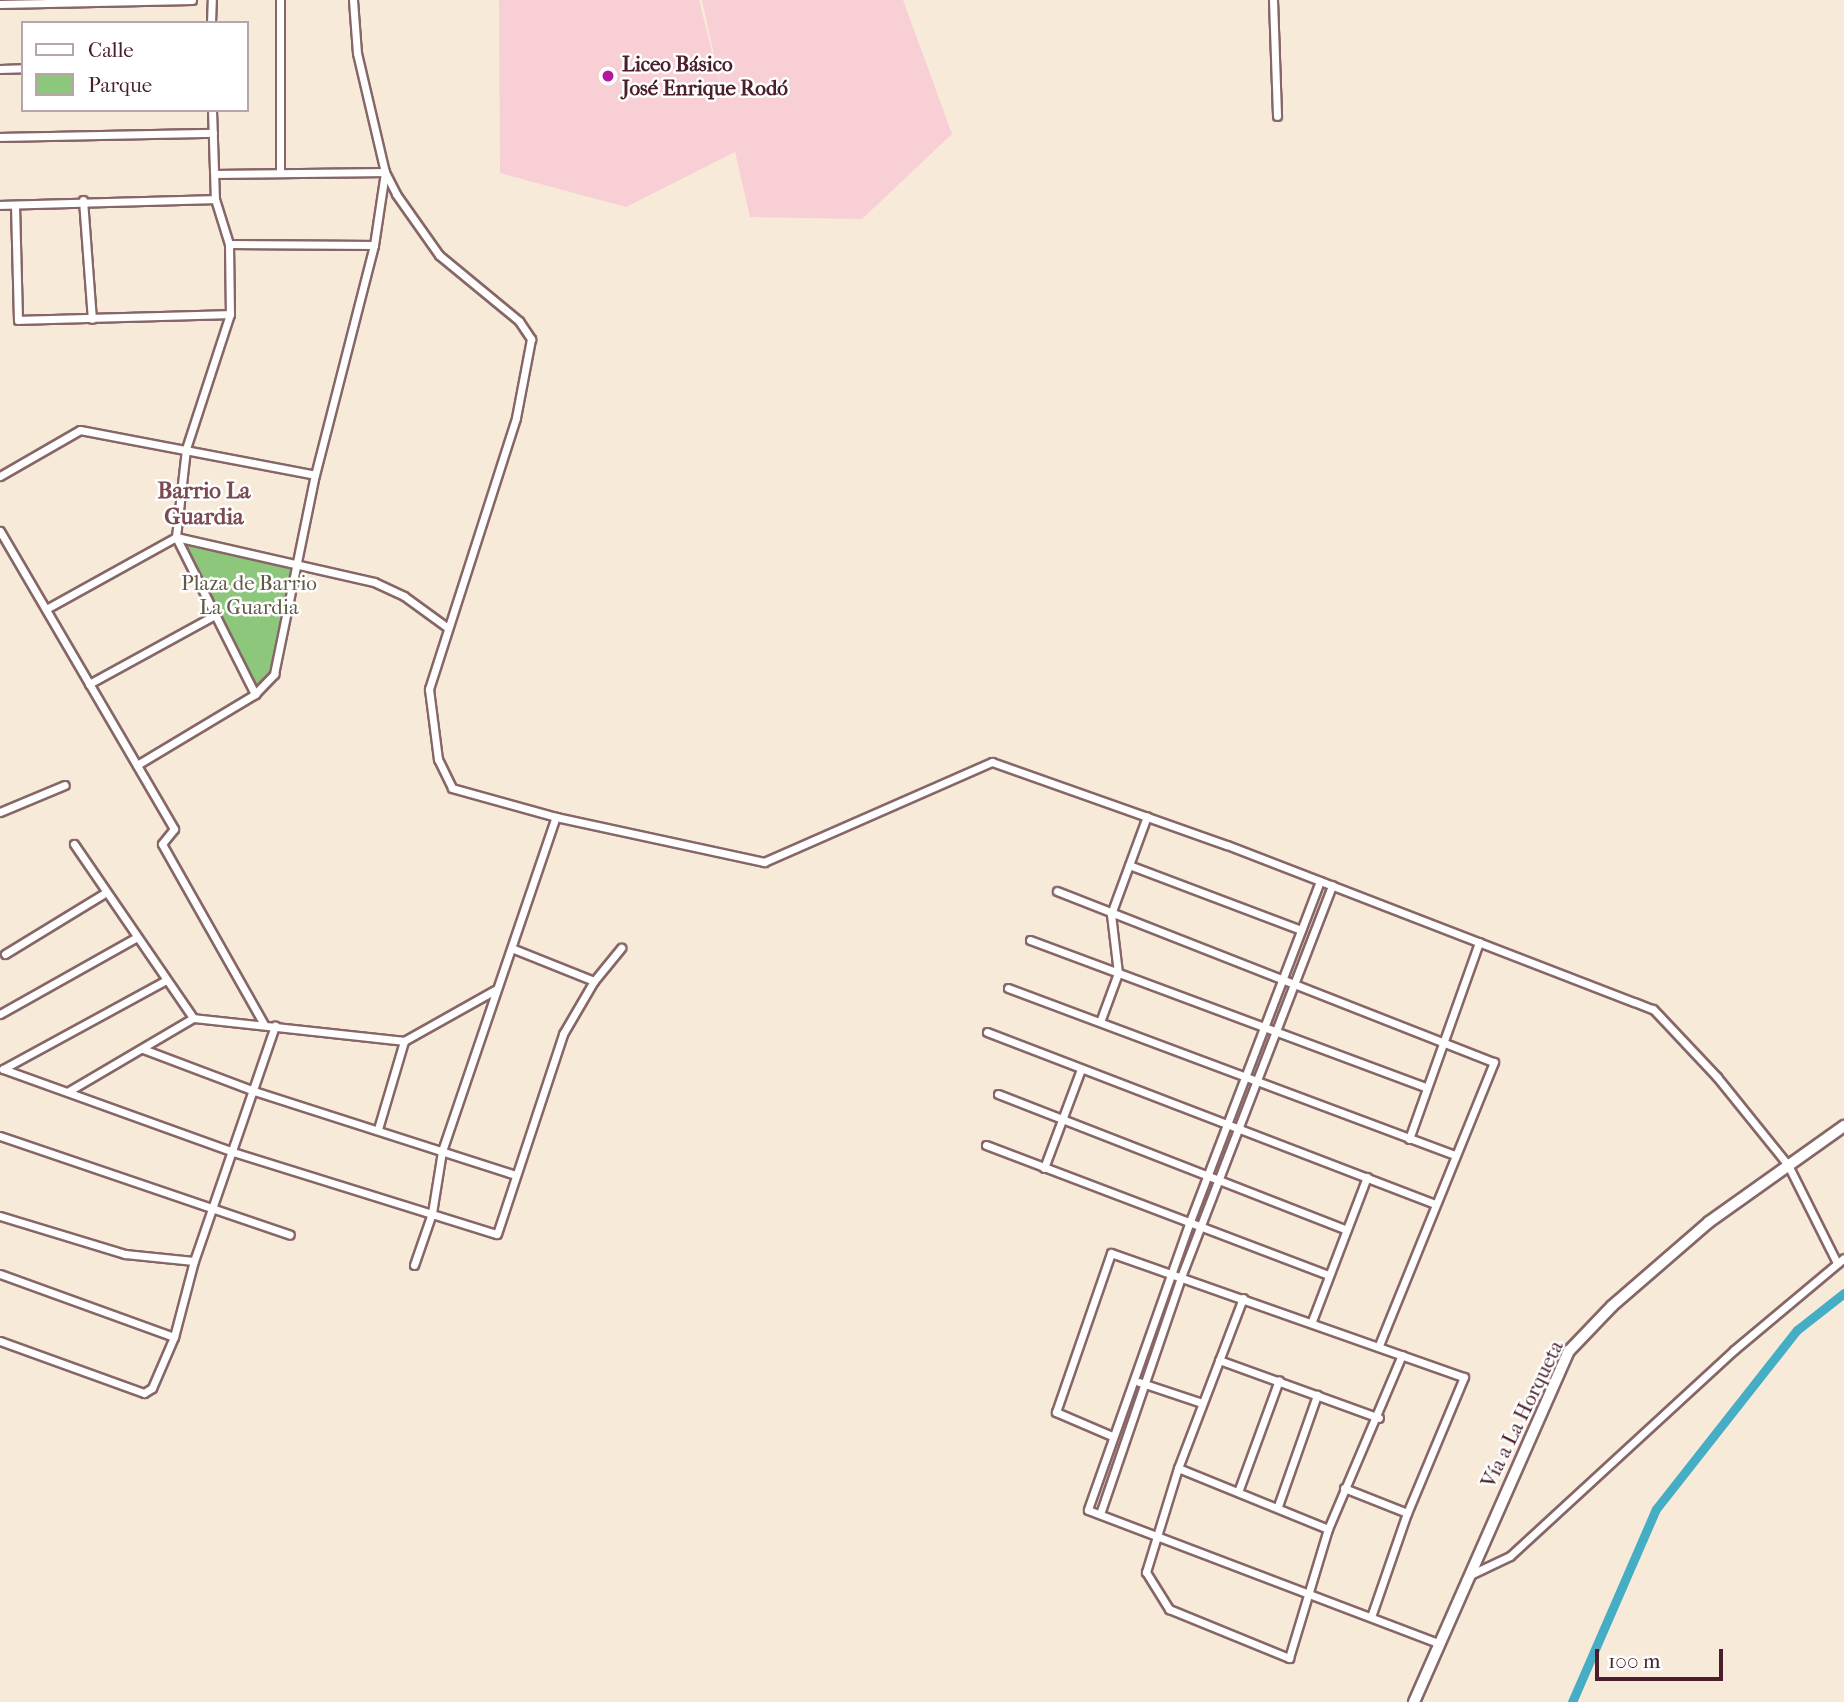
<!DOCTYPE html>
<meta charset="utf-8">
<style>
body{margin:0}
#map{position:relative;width:1844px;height:1702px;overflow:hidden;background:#f8ead9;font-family:"IM FELL French Canon",serif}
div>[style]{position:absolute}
.built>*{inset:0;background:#f7cfd5}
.green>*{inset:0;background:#8cc77b}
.canal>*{height:9px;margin:-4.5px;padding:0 4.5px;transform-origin:4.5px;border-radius:4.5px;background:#45aec4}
.roads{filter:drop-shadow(2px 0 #876668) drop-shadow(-2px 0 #876668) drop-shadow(0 2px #876668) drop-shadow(0 -2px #876668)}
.street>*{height:7px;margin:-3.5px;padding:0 3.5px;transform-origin:3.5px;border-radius:3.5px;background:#fff}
.secondary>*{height:10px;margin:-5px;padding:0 5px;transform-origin:5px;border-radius:5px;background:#fff}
.dots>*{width:19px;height:19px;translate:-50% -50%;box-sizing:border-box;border:4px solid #fff;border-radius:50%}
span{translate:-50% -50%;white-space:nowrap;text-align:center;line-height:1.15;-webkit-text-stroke:5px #fff;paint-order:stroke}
.poi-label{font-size:21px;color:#4a1f2b;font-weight:700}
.left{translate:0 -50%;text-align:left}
.park-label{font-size:21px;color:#615a47}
.street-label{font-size:21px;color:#4a1f2b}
.neighbourhood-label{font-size:23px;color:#7b4a51;font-weight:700}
.legend{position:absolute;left:21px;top:21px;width:228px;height:91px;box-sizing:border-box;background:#fff;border:2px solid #b7a5aa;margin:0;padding:9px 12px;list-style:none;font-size:21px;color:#4a1f2b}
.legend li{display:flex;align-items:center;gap:14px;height:35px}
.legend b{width:35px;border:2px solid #b7a5aa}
.scale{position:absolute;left:1595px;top:1649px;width:128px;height:32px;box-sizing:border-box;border:4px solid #4a1f2b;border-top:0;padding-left:9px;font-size:21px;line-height:24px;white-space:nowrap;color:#4a1f2b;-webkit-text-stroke:5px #fff;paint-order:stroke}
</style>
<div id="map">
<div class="built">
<i style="clip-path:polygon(499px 0,699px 0,722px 92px,702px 0,903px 0,952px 134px,862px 219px,750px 217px,735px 152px,626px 207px,500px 173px)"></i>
</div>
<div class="green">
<i style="clip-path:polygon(176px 537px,299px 564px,274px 674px,255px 694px)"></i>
</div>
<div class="canal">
<i style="left:1572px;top:1702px;width:210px;rotate:-66.5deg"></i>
<i style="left:1656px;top:1509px;width:228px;rotate:-51.8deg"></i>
<i style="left:1797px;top:1330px;width:60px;rotate:-38.2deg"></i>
</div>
<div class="roads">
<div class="street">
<i style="left:280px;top:0;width:171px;rotate:90deg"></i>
<i style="left:353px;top:0;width:53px;rotate:85.7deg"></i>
<i style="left:357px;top:53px;width:122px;rotate:76.8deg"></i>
<i style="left:385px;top:172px;width:25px;rotate:63deg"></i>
<i style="left:396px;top:194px;width:75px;rotate:54.8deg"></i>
<i style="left:439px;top:255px;width:104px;rotate:39.5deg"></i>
<i style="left:519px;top:321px;width:22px;rotate:56deg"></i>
<i style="left:531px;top:339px;width:80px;rotate:100.8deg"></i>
<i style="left:516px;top:418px;width:285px;rotate:107.8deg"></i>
<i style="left:429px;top:689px;width:71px;rotate:82.7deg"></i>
<i style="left:438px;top:759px;width:32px;rotate:64deg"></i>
<i style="left:452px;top:788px;width:108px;rotate:15.6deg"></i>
<i style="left:556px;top:817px;width:213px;rotate:12.2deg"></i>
<i style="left:764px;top:862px;width:249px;rotate:-23.7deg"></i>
<i style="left:992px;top:762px;width:249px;rotate:19.5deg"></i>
<i style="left:1227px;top:845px;width:456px;rotate:21.1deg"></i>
<i style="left:1653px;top:1009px;width:93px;rotate:46.7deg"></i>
<i style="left:1717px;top:1077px;width:113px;rotate:51.1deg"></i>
<i style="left:1788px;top:1165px;width:110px;rotate:63.4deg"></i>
<i style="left:1273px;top:0;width:116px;rotate:88deg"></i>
<i style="left:0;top:4px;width:192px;rotate:-1.2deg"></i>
<i style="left:211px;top:23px;width:23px;rotate:-88deg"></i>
<i style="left:0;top:69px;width:23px;rotate:-2deg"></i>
<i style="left:212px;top:110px;width:89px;rotate:88.1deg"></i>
<i style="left:215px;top:199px;width:47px;rotate:72.7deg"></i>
<i style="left:229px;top:244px;width:70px;rotate:89.2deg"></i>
<i style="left:230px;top:314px;width:142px;rotate:108.1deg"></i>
<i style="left:186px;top:449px;width:89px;rotate:96.5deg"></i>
<i style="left:176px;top:537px;width:176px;rotate:63.3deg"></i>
<i style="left:0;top:137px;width:213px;rotate:-1.1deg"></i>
<i style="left:83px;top:200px;width:119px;rotate:85.7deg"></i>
<i style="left:0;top:205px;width:215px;rotate:-1.6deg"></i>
<i style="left:15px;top:205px;width:115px;rotate:88.5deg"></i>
<i style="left:18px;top:320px;width:212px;rotate:-1.6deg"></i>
<i style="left:229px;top:244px;width:145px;rotate:0.4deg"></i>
<i style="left:0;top:476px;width:92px;rotate:-29.9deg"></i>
<i style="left:80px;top:430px;width:239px;rotate:10.8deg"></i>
<i style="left:0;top:531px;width:345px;rotate:59.7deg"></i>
<i style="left:174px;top:829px;width:19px;rotate:129deg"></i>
<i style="left:162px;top:844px;width:207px;rotate:60.5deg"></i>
<i style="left:48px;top:608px;width:146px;rotate:-29deg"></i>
<i style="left:176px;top:537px;width:203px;rotate:12.8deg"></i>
<i style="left:374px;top:582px;width:33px;rotate:25deg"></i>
<i style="left:404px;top:596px;width:54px;rotate:36deg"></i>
<i style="left:89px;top:684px;width:141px;rotate:-28.7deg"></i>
<i style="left:137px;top:765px;width:138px;rotate:-31deg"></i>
<i style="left:255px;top:694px;width:28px;rotate:-46deg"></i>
<i style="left:274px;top:674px;width:203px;rotate:-78.4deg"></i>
<i style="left:315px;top:475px;width:237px;rotate:-75.6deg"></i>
<i style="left:374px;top:245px;width:74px;rotate:-81.4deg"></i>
<i style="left:385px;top:172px;width:169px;rotate:179.3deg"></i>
<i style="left:0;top:812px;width:70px;rotate:-22.6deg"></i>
<i style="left:74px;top:844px;width:211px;rotate:55.6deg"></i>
<i style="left:1129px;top:865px;width:184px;rotate:20.7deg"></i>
<i style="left:1320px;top:881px;width:367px;rotate:110.9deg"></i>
<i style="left:1189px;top:1224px;width:303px;rotate:109.5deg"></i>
<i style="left:1088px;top:1510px;width:375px;rotate:20.8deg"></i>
<i style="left:1057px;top:891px;width:469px;rotate:21.4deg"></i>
<i style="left:1494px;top:1062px;width:305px;rotate:112.1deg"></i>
<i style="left:1030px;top:940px;width:422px;rotate:20.4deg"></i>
<i style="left:514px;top:949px;width:86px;rotate:21.8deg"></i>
<i style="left:5px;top:954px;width:117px;rotate:-31.4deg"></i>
<i style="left:1008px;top:988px;width:477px;rotate:20.5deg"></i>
<i style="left:0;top:1014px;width:157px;rotate:-29.3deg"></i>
<i style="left:1100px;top:1022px;width:52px;rotate:-69.8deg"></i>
<i style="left:1118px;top:973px;width:59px;rotate:-96.8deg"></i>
<i style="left:1111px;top:914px;width:104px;rotate:-69.8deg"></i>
<i style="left:987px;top:1032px;width:480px;rotate:21deg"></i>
<i style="left:143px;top:1049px;width:119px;rotate:20.7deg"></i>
<i style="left:254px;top:1091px;width:274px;rotate:17.8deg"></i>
<i style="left:3px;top:1069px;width:245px;rotate:19.8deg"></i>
<i style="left:233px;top:1152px;width:276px;rotate:17.3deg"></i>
<i style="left:497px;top:1234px;width:211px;rotate:-71.7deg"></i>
<i style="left:563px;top:1034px;width:61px;rotate:-59.7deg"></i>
<i style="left:594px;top:981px;width:43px;rotate:-50.7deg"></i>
<i style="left:3px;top:1069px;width:186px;rotate:-28.6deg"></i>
<i style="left:69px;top:1091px;width:144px;rotate:-30.5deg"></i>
<i style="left:193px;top:1018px;width:212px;rotate:6.2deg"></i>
<i style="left:998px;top:1094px;width:374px;rotate:21.3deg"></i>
<i style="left:378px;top:1129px;width:92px;rotate:-73.5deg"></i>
<i style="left:404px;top:1041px;width:104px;rotate:-29.3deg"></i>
<i style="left:0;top:1136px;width:306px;rotate:18.8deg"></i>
<i style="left:1409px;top:1139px;width:209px;rotate:-70.4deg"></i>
<i style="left:986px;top:1145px;width:367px;rotate:20.8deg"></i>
<i style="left:1044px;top:1168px;width:106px;rotate:-69.5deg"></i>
<i style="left:0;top:1216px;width:131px;rotate:16.9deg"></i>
<i style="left:125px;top:1254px;width:69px;rotate:5.8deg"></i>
<i style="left:414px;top:1265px;width:55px;rotate:-70.9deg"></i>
<i style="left:432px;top:1213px;width:63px;rotate:-80.8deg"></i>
<i style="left:442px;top:1151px;width:353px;rotate:-71.2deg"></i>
<i style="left:0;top:1274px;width:185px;rotate:19.9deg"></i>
<i style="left:1243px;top:1298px;width:182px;rotate:110.9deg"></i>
<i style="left:1178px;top:1468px;width:109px;rotate:107.1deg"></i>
<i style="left:1146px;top:1572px;width:44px;rotate:58.1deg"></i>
<i style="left:1169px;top:1609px;width:130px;rotate:22.2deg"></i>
<i style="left:1289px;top:1658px;width:135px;rotate:-73.2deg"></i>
<i style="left:1328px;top:1529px;width:189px;rotate:-67deg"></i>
<i style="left:1312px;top:1321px;width:154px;rotate:-69.1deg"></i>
<i style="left:0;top:1341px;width:153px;rotate:19.9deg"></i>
<i style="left:144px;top:1393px;width:9px;rotate:-32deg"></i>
<i style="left:152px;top:1388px;width:56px;rotate:-66.7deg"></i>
<i style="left:174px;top:1337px;width:79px;rotate:-75.3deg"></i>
<i style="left:194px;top:1261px;width:249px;rotate:-71deg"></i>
<i style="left:1219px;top:1360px;width:170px;rotate:19.9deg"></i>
<i style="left:1139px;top:1382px;width:66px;rotate:18.4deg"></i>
<i style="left:1112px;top:1436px;width:61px;rotate:-156.8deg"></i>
<i style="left:1056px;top:1412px;width:168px;rotate:-70.9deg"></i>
<i style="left:1111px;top:1253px;width:374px;rotate:19.4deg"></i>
<i style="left:1464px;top:1377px;width:147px;rotate:112.7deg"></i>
<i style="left:1407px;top:1513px;width:110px;rotate:109.1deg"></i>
<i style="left:1178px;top:1468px;width:162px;rotate:22.1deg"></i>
<i style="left:1344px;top:1488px;width:68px;rotate:21.6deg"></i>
<i style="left:1238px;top:1492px;width:119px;rotate:-69.9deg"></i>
<i style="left:1278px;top:1506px;width:118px;rotate:-70.6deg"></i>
<i style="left:1100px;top:1514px;width:250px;rotate:-71.1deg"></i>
<i style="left:1181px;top:1277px;width:420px;rotate:-68.9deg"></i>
<i style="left:1470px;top:1575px;width:44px;rotate:-25.4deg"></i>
<i style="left:1510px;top:1556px;width:304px;rotate:-42.6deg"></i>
<i style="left:1734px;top:1350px;width:143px;rotate:-39.9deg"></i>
</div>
<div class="secondary">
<i style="left:1414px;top:1702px;width:384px;rotate:-66.2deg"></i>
<i style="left:1569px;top:1351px;width:62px;rotate:-46.3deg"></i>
<i style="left:1612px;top:1306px;width:128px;rotate:-40.9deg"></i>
<i style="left:1709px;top:1222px;width:166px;rotate:-35.4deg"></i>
</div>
</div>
<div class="dots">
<i style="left:608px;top:76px;background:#b5179e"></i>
</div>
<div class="poi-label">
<span class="left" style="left:622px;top:76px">Liceo Básico<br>José Enrique Rodó</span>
</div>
<div class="park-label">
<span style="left:249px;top:595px">Plaza de Barrio<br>La Guardia</span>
</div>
<div class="street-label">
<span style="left:1522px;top:1414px;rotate:-64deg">Vía a La Horqueta</span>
</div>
<div class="neighbourhood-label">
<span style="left:204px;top:504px">Barrio La<br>Guardia</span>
</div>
<ul class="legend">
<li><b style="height:9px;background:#fff"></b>Calle</li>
<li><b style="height:19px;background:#8cc77b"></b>Parque</li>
</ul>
<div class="scale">100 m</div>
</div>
